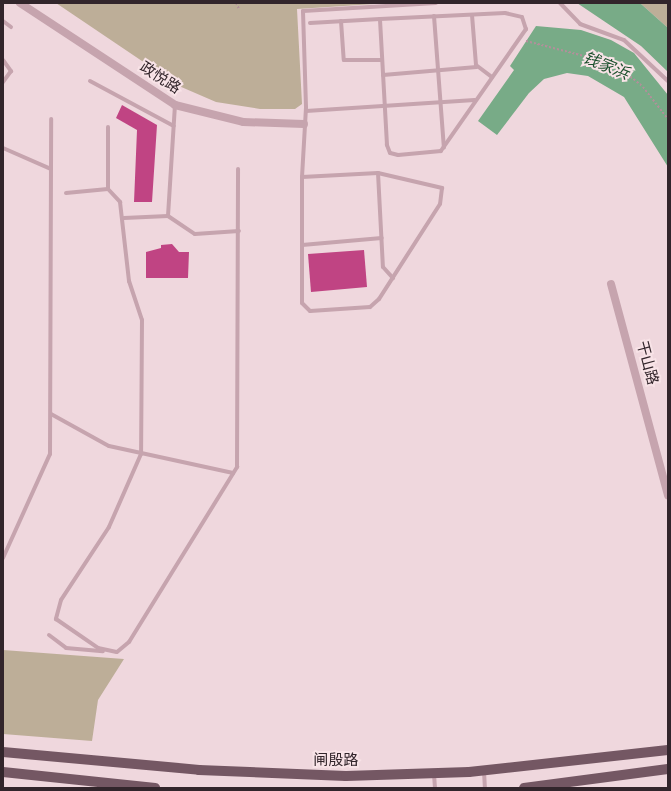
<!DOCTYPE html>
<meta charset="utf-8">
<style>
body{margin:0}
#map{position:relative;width:671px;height:791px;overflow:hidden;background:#efd7dd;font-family:Cabin,"Noto Sans SC",sans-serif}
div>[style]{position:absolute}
.green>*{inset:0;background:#bdae98}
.water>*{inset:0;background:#78ab87}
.building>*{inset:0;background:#c04483}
.path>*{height:2px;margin-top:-1px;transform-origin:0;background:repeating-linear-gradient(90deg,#b28f9a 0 2px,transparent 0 4px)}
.service>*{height:4px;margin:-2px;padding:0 2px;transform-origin:2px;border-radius:2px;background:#c6a4ae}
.minor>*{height:8px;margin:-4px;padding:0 4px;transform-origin:4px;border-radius:4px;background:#c6a4ae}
.primary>*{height:10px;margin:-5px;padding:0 5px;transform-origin:5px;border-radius:5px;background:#745763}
span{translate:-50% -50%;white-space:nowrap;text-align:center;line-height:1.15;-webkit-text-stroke:4px #f8e3e7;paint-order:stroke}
.street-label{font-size:15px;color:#32252b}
.water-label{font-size:16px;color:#1d512e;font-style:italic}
.frame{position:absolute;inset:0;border:4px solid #32252b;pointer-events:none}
</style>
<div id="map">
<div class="green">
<i style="clip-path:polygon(56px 3px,390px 3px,297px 9px,302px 104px,295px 109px,260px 109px,216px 102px,179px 86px)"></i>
<i style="clip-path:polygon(640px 3px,668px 3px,668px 28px)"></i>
<i style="clip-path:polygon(3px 650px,124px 659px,98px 700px,92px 741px,3px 734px)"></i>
</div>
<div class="water">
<i style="clip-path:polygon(577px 3px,640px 3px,668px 28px,668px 72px,641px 46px)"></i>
<i style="clip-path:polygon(536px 26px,581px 30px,611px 40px,634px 53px,668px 95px,668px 167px,624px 97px,588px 76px,567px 73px,544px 79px,529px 93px,497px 135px,478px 121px,514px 70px,510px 66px)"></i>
</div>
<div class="building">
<i style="clip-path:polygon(122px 105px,157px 125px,152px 202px,134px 202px,137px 130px,116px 118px)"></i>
<i style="clip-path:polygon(172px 244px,179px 252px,189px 252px,188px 278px,146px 278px,146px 252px,161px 248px,161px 245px)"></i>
<i style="clip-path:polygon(364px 250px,367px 287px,311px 292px,308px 254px)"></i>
</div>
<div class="path">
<i style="left:236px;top:3px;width:7px;rotate:63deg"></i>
<i style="left:526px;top:41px;width:92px;rotate:14.5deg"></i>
<i style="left:615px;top:64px;width:36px;rotate:39deg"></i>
<i style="left:643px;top:87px;width:41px;rotate:52deg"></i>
</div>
<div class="service">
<i style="left:560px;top:3px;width:29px;rotate:46deg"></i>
<i style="left:580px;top:24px;width:47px;rotate:20deg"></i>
<i style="left:624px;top:40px;width:60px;rotate:43deg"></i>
<i style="left:472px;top:15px;width:50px;rotate:85.4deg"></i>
<i style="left:476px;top:65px;width:20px;rotate:37deg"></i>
<i style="left:434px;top:16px;width:132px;rotate:85.7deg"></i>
<i style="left:3px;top:21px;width:10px;rotate:37deg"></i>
<i style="left:341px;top:21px;width:39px;rotate:86deg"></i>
<i style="left:344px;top:60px;width:38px"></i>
<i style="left:310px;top:23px;width:70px;rotate:-3.3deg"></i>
<i style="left:380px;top:19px;width:125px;rotate:-2.7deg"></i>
<i style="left:505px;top:13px;width:17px;rotate:13deg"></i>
<i style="left:522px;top:17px;width:13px;rotate:72deg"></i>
<i style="left:526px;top:29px;width:149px;rotate:124.9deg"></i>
<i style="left:441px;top:151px;width:43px;rotate:174.7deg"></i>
<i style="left:398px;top:155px;width:8px;rotate:-166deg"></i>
<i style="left:390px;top:153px;width:9px;rotate:-111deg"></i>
<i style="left:387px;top:145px;width:126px;rotate:-93.2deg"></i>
<i style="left:3px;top:60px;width:14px;rotate:54deg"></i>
<i style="left:11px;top:71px;width:14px;rotate:126deg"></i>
<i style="left:383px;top:75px;width:94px;rotate:-4.9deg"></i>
<i style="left:90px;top:81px;width:95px;rotate:28.2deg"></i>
<i style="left:306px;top:111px;width:169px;rotate:-3.7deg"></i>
<i style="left:3px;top:148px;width:52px;rotate:23.6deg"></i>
<i style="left:378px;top:173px;width:94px;rotate:87deg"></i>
<i style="left:383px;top:267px;width:15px;rotate:48deg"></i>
<i style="left:302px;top:177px;width:76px;rotate:-3deg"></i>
<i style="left:378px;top:173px;width:66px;rotate:13.2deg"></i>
<i style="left:442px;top:188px;width:16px;rotate:97deg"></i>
<i style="left:440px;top:204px;width:113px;rotate:122.7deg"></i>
<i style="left:379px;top:299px;width:12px;rotate:138deg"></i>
<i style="left:370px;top:307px;width:60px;rotate:176.2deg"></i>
<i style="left:310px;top:311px;width:11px;rotate:-135deg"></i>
<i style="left:302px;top:303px;width:126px;rotate:-90deg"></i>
<i style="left:302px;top:177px;width:70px;rotate:-86.7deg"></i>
<i style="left:306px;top:107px;width:96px;rotate:-91.8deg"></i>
<i style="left:303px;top:11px;width:133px;rotate:-3.4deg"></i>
<i style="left:108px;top:189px;width:62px;rotate:-90deg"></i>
<i style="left:66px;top:193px;width:42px;rotate:-5.4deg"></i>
<i style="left:108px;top:189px;width:18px;rotate:47deg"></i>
<i style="left:120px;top:202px;width:80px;rotate:83.5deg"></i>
<i style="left:129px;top:281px;width:41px;rotate:71.6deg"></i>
<i style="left:142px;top:320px;width:134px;rotate:90.4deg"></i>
<i style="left:141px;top:454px;width:80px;rotate:113.7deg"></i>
<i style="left:109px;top:527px;width:87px;rotate:123.3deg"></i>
<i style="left:61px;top:600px;width:20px;rotate:105deg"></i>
<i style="left:56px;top:619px;width:51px;rotate:34.6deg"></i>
<i style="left:98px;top:648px;width:19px;rotate:12deg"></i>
<i style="left:117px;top:652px;width:16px;rotate:-40deg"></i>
<i style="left:129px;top:642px;width:206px;rotate:-58.3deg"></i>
<i style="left:237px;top:467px;width:298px;rotate:-89.8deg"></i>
<i style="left:168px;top:216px;width:111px;rotate:-86.4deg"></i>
<i style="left:124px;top:218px;width:44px;rotate:-2.6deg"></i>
<i style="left:168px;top:216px;width:32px;rotate:34deg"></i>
<i style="left:195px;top:234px;width:44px;rotate:-3.9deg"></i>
<i style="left:302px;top:245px;width:80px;rotate:-5deg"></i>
<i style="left:51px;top:414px;width:66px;rotate:28.9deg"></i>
<i style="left:109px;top:446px;width:127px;rotate:12.3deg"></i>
<i style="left:3px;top:558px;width:114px;rotate:-65.7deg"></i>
<i style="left:50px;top:454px;width:335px;rotate:-89.8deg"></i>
<i style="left:49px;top:635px;width:21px;rotate:37deg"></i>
<i style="left:66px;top:648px;width:37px;rotate:5deg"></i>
<i style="left:484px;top:771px;width:17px;rotate:87deg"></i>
<i style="left:434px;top:774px;width:14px;rotate:86deg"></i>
</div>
<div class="minor">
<i style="left:20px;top:3px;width:186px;rotate:33.3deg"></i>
<i style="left:175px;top:105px;width:70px;rotate:14deg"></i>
<i style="left:243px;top:122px;width:61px;rotate:1.9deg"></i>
<i style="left:611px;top:284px;width:219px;rotate:74.9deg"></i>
</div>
<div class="primary">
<i style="left:3px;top:752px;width:197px;rotate:5.2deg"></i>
<i style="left:199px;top:770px;width:147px;rotate:2.3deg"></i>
<i style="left:346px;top:776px;width:123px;rotate:-1.9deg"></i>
<i style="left:469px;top:772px;width:200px;rotate:-6.3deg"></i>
<i style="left:3px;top:772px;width:153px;rotate:6deg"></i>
<i style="left:524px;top:788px;width:145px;rotate:-7.5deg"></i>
</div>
<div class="street-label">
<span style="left:160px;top:78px;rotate:33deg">政悦路</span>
<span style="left:647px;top:363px;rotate:75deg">干山路</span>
<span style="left:336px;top:761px">闸殷路</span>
</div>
<div class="water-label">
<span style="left:606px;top:66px;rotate:22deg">钱家浜</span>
</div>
<div class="frame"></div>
</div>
